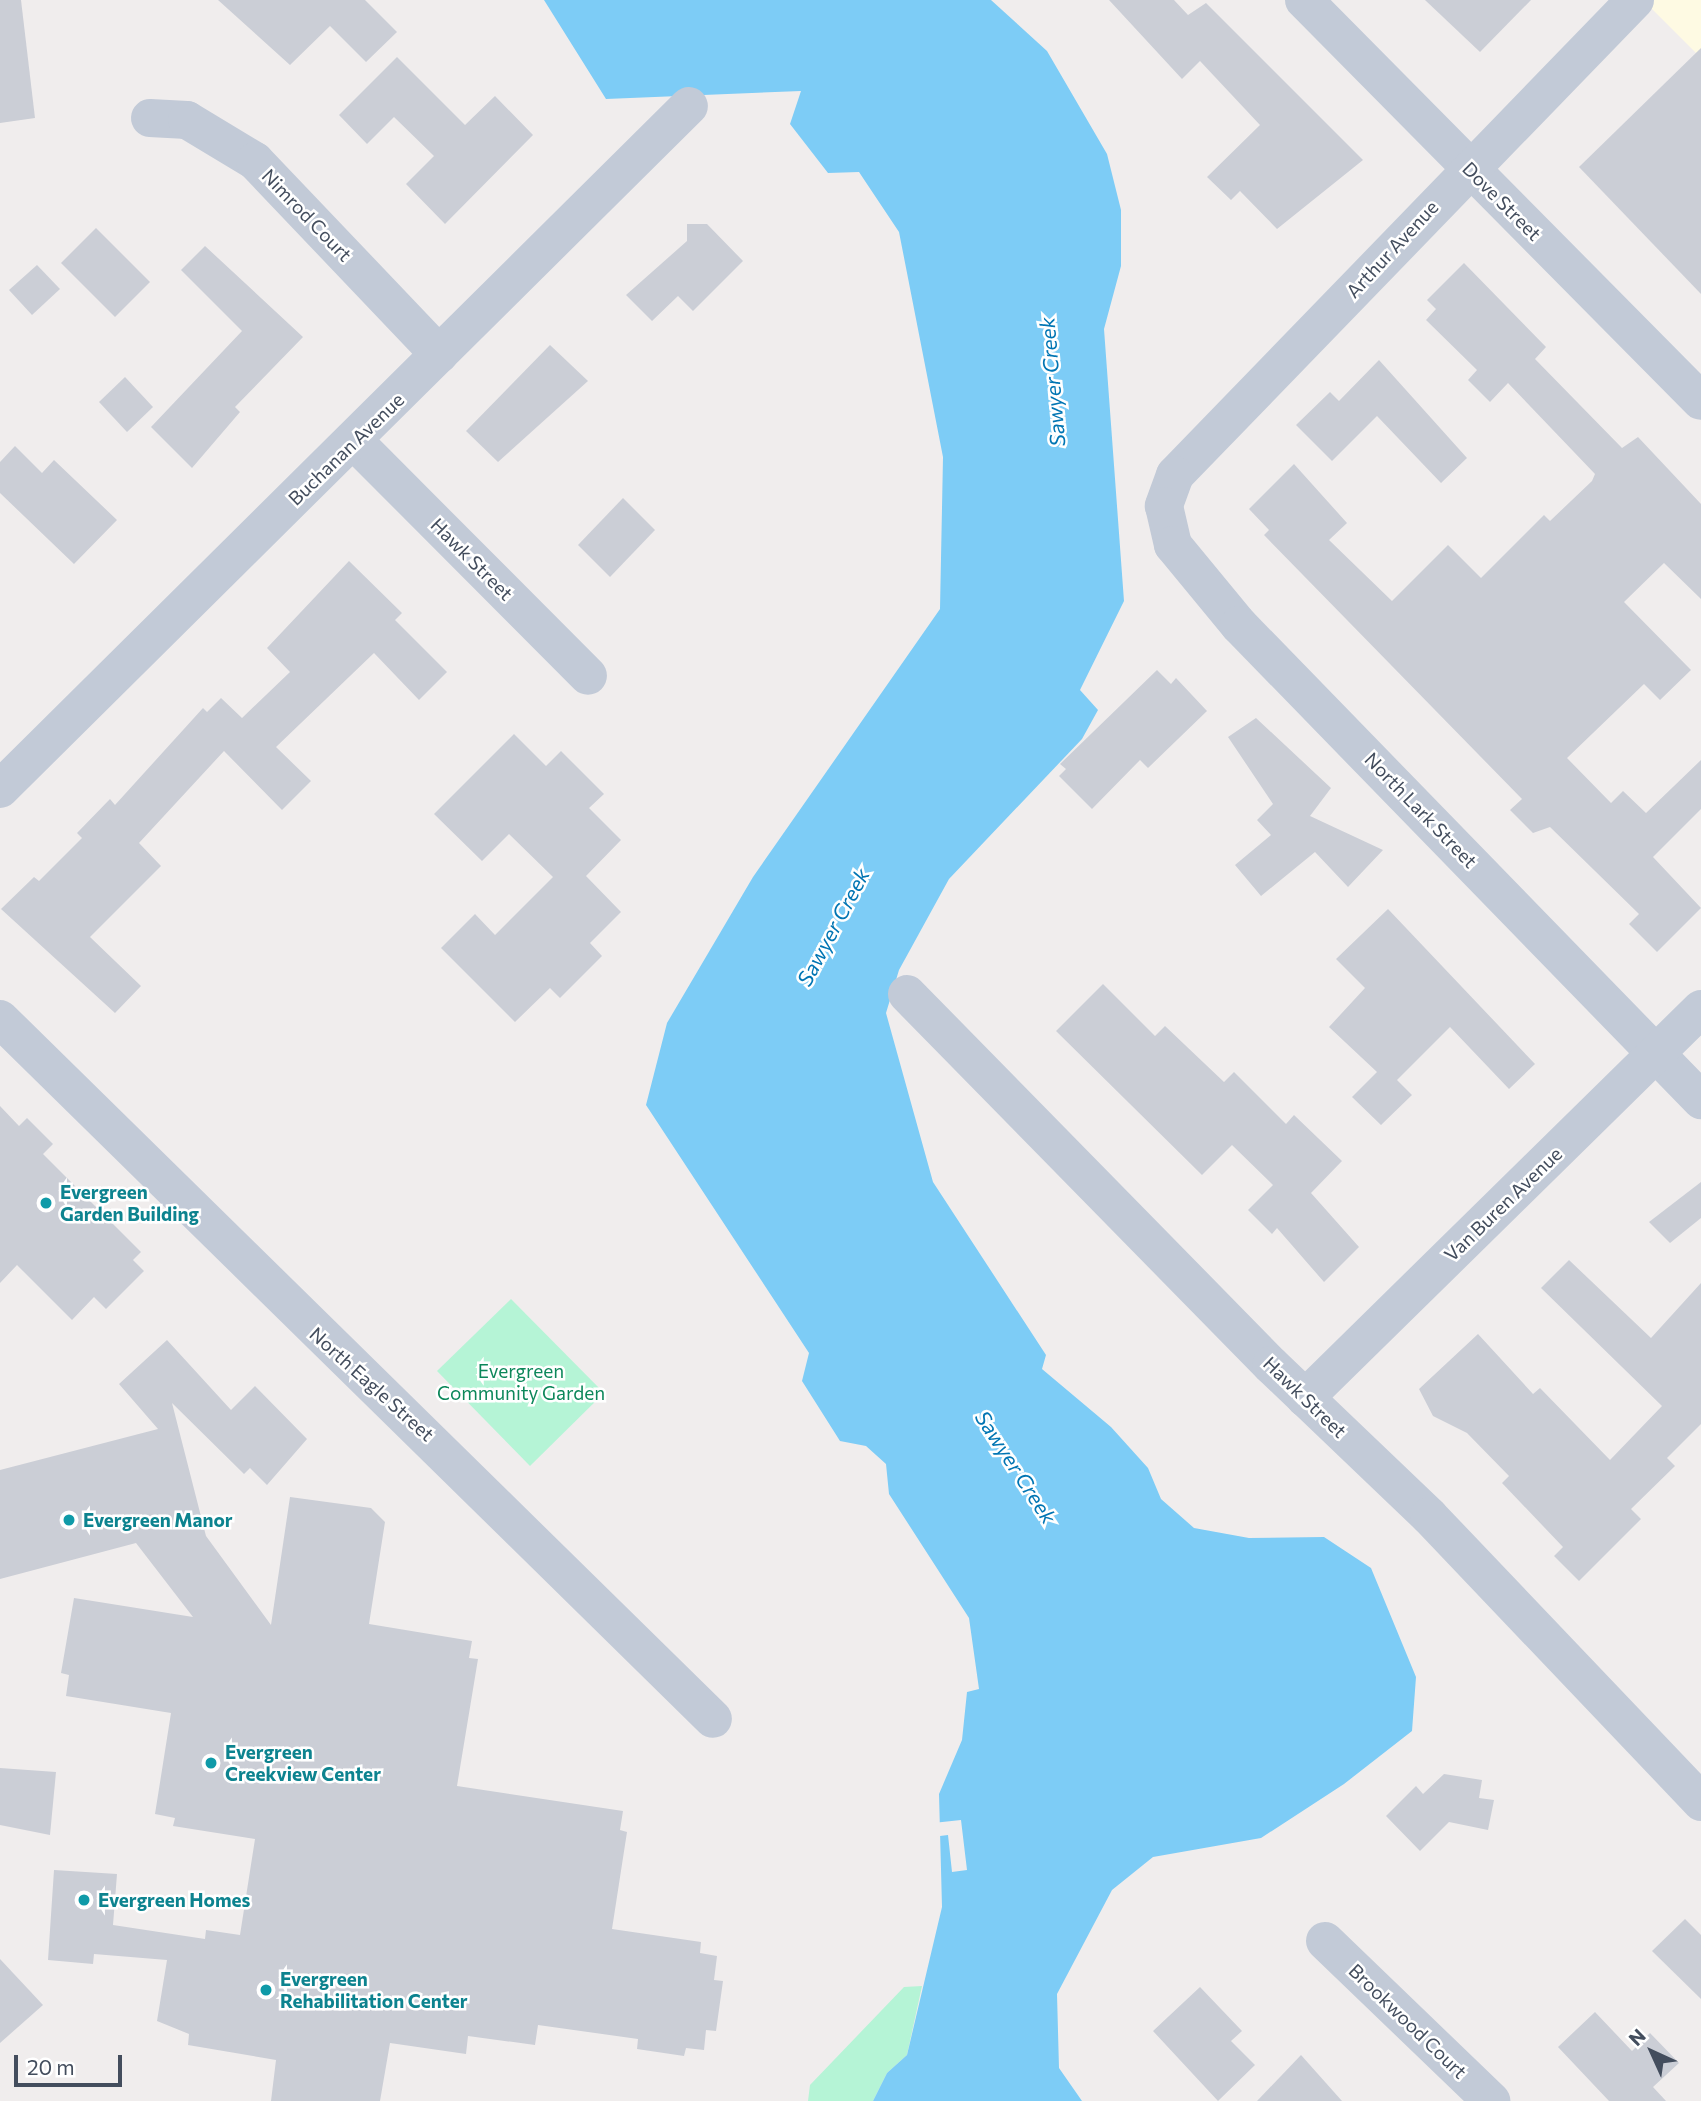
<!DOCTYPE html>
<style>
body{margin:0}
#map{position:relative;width:1701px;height:2101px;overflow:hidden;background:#f0eded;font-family:Commissioner,sans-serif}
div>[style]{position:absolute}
.commercial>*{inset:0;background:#fefae3}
.green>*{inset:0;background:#b5f4d6}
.water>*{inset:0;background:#7dccf6}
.pier>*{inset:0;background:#f0eded}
.building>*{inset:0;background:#cbced6}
.minor>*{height:38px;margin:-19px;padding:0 19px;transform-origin:19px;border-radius:19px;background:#c2cad7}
.dots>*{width:19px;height:19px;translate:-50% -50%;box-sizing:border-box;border:4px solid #fff;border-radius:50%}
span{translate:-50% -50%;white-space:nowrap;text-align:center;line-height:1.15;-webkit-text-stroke:5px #fff;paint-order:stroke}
.street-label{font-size:19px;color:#434d5d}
.culture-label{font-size:19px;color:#0d838f;font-weight:700}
.left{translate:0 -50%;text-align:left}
.park-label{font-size:19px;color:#0c875a}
.water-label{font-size:21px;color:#0075b3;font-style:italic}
.north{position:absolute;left:1617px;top:2017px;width:70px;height:70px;-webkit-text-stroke:5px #fff;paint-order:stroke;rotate:315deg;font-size:19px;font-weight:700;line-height:28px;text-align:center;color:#434d5d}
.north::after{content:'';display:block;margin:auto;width:24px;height:32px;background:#434d5d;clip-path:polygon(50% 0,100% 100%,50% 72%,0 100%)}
.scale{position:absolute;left:14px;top:2055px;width:108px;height:32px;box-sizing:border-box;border:4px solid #434d5d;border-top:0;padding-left:9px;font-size:21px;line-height:24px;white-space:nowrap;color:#434d5d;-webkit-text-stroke:5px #fff;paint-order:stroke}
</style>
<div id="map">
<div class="commercial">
<i style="clip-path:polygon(1643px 0,1701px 0,1701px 58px)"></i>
</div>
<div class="green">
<i style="clip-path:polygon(511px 1299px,604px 1393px,530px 1466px,437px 1371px)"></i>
<i style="clip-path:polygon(922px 1986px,907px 2055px,887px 2073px,873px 2101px,808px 2101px,810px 2085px,904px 1987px)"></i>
</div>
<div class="water">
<i style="clip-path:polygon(544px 0,991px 0,1047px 51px,1107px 154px,1121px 210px,1121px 266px,1104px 329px,1124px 601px,1080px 690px,1098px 710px,1082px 739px,949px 879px,899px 970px,886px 1013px,933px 1182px,1046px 1355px,1042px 1369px,1111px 1427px,1148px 1468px,1161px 1499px,1194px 1528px,1249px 1538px,1324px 1537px,1371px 1568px,1416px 1677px,1412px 1731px,1344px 1784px,1261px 1838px,1153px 1857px,1112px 1890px,1057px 1994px,1059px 2068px,1082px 2101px,873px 2101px,887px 2073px,907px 2055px,942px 1907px,939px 1794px,962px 1740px,967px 1692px,979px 1689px,969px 1618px,889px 1494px,886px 1464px,866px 1446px,840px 1441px,802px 1381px,809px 1353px,646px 1105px,667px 1023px,753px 877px,940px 609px,943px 457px,899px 232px,859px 172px,828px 173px,790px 124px,801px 91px,606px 99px)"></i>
</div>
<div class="pier">
<i style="clip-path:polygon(961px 1820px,967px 1870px,952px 1872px,948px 1835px,932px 1837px,933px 1823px)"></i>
</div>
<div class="building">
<i style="clip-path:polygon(0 0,21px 0,35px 118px,0 123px)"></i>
<i style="clip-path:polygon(218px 0,365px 0,397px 32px,366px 62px,330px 26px,290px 65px)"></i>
<i style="clip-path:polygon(1109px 0,1174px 0,1188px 15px,1206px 3px,1363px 160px,1277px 229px,1240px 191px,1231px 200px,1207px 177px,1260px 125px,1200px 61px,1182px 79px)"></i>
<i style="clip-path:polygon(1425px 0,1531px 0,1480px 52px)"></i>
<i style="clip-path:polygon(1701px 48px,1701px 294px,1579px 167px)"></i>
<i style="clip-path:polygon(397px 57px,465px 125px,495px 96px,533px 135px,445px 224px,406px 184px,434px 156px,394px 117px,367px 144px,339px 115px)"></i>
<i style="clip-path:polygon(687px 224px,707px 224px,743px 261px,693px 311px,678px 296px,652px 321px,626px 295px,687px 241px)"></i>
<i style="clip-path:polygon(96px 228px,150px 282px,115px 317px,61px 263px)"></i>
<i style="clip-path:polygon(205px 246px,303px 337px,235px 407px,240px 412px,192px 468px,151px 427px,242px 331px,181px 270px)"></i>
<i style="clip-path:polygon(1464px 263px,1546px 347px,1535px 359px,1622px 448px,1638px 437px,1701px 504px,1701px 599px,1664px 563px,1624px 602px,1691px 670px,1660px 700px,1644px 684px,1567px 758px,1611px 803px,1623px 791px,1646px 813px,1701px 760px,1701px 809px,1653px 857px,1701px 908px,1657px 952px,1629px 924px,1639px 914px,1550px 827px,1533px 833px,1510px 810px,1522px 799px,1264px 535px,1269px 530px,1249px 509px,1294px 464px,1347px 523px,1329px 540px,1392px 601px,1448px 545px,1481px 578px,1544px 515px,1550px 521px,1592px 481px,1595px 474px,1508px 383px,1490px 402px,1468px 380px,1477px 370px,1426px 320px,1436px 309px,1427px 300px)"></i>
<i style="clip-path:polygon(37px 265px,60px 289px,32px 315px,9px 290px)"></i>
<i style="clip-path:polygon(550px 345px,588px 381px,498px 462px,466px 431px)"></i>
<i style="clip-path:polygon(1379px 360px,1467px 458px,1441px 483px,1377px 416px,1332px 461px,1296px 425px,1330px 392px,1339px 401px)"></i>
<i style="clip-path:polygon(125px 377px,153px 407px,127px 432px,99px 402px)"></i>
<i style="clip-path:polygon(15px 446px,42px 473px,54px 460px,117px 520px,74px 564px,0 493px,0 462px)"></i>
<i style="clip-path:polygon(623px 498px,655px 530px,610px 577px,578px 545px)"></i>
<i style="clip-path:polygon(349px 561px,402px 613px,395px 620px,447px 672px,419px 700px,374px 653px,276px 747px,311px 781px,282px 810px,224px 751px,139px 843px,161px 866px,90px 937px,141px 986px,115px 1013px,1px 909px,34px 877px,39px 881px,82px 838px,77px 833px,110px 799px,115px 805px,203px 708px,207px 712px,221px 698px,242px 718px,290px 672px,267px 648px)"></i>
<i style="clip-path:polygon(1157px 670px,1171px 684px,1176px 678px,1207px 711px,1148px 768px,1140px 760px,1092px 809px,1059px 776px,1066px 769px,1060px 764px)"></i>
<i style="clip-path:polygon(1256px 718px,1331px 788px,1310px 816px,1383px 850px,1348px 887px,1315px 852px,1261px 896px,1235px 865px,1271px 835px,1257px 820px,1273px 804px,1228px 737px)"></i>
<i style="clip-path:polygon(514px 734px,546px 766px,561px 751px,604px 794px,589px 808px,621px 840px,586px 876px,621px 912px,590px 943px,602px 956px,560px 998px,550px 988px,515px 1022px,441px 948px,475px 914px,495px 935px,553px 877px,509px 834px,482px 861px,434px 814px)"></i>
<i style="clip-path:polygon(1388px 909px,1535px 1064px,1509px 1089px,1450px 1027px,1397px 1080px,1412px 1095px,1381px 1125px,1352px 1097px,1377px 1072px,1329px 1027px,1365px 988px,1336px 959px)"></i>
<i style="clip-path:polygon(1103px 984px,1155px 1036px,1165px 1026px,1224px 1082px,1234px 1072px,1286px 1124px,1294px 1115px,1342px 1161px,1311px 1193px,1359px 1247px,1324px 1282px,1277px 1228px,1272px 1234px,1248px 1210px,1273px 1185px,1232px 1145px,1202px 1175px,1056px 1031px)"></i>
<i style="clip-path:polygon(0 1106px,19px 1126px,27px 1118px,53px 1144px,43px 1154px,141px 1252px,133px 1260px,144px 1271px,106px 1309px,94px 1297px,72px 1320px,17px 1265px,0 1283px)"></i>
<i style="clip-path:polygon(1701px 1182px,1701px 1218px,1670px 1243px,1649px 1222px)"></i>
<i style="clip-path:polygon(1569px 1260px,1651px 1338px,1701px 1283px,1701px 1424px,1667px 1458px,1675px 1466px,1631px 1509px,1641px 1519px,1579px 1581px,1554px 1556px,1563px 1547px,1502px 1483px,1509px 1476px,1467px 1433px,1433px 1416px,1419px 1389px,1478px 1334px,1533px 1394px,1540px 1388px,1610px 1460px,1662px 1406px,1541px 1288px)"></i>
<i style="clip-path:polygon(167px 1340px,231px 1410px,255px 1386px,307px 1439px,267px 1485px,250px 1468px,244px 1474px,172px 1403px,206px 1536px,271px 1625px,290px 1497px,371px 1508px,385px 1522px,369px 1624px,472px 1641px,469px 1658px,478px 1659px,457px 1786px,623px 1811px,620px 1830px,627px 1832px,612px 1929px,701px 1942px,700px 1953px,717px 1956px,714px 1980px,723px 1981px,716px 2031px,706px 2030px,704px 2050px,686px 2048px,684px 2056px,637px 2049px,638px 2039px,538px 2025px,535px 2045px,468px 2036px,466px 2054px,390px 2043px,380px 2101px,271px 2101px,276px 2060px,188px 2045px,189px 2034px,157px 2021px,167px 1960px,94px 1954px,93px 1964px,48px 1960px,54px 1870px,117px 1874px,113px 1925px,205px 1939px,206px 1930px,240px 1935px,255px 1839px,173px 1826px,175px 1818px,155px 1814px,171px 1713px,66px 1696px,69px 1675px,61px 1673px,74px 1598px,193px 1617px,136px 1543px,0 1579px,0 1470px,158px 1429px,119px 1384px)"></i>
<i style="clip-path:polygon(0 1768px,56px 1772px,50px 1835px,0 1825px)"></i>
<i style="clip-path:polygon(1444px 1774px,1482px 1780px,1479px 1798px,1494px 1800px,1488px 1830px,1449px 1822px,1420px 1851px,1386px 1816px,1416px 1786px,1423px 1794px)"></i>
<i style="clip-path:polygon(1685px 1919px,1701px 1935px,1701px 1999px,1652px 1951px)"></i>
<i style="clip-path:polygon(0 1959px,43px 2005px,0 2043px)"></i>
<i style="clip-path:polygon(1200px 1987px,1242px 2031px,1231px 2041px,1255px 2065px,1218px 2101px,1153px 2031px)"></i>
<i style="clip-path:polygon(1595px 2012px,1632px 2051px,1650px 2033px,1679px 2063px,1653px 2087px,1666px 2101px,1609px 2101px,1558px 2047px)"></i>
<i style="clip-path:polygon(1301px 2055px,1342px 2101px,1257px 2101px)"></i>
</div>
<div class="minor">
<i style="left:1304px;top:0;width:564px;rotate:45.29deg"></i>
<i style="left:1635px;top:0;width:661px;rotate:134.08deg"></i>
<i style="left:1175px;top:475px;width:33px;rotate:110deg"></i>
<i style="left:1164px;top:506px;width:40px;rotate:77deg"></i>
<i style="left:1173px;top:545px;width:104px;rotate:50.5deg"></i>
<i style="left:1239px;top:625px;width:663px;rotate:45.79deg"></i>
<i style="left:150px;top:118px;width:37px;rotate:3deg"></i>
<i style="left:187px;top:120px;width:79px;rotate:31.1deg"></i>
<i style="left:255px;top:161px;width:267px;rotate:46.4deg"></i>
<i style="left:355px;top:442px;width:330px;rotate:45.1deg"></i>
<i style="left:0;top:789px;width:970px;rotate:-44.75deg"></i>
<i style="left:907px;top:994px;width:520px;rotate:45.55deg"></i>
<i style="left:1271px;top:1365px;width:219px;rotate:43.7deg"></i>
<i style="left:1429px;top:1516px;width:395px;rotate:46.4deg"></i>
<i style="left:0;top:1019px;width:999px;rotate:44.47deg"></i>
<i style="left:1305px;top:1398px;width:555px;rotate:-44.49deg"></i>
<i style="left:1325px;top:1941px;width:231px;rotate:43.9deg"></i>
</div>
<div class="dots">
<i style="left:46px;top:1203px;background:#0f9aa8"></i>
<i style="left:69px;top:1520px;background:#0f9aa8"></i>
<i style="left:211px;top:1763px;background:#0f9aa8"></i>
<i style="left:84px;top:1900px;background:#0f9aa8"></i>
<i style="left:266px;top:1990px;background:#0f9aa8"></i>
</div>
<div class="street-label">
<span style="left:1502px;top:201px;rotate:45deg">Dove Street</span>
<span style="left:307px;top:215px;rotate:46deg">Nimrod Court</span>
<span style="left:1392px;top:249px;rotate:-47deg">Arthur Avenue</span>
<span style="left:346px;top:449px;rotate:-44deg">Buchanan Avenue</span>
<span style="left:472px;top:559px;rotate:45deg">Hawk Street</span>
<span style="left:1421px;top:810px;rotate:46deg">North Lark Street</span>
<span style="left:1503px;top:1204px;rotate:-44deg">Van Buren Avenue</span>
<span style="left:372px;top:1384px;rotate:42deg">North Eagle Street</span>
<span style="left:1305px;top:1397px;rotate:44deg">Hawk Street</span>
<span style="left:1408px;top:2021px;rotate:44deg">Brookwood Court</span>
</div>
<div class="culture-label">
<span class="left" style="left:60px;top:1203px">Evergreen<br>Garden Building</span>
<span class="left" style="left:83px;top:1520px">Evergreen Manor</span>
<span class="left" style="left:225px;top:1763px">Evergreen<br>Creekview Center</span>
<span class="left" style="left:98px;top:1900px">Evergreen Homes</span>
<span class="left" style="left:280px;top:1990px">Evergreen<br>Rehabilitation Center</span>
</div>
<div class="park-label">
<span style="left:521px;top:1382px">Evergreen<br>Community Garden</span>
</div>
<div class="water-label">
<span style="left:1052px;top:382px;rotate:-95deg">Sawyer Creek</span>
<span style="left:833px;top:927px;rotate:-62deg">Sawyer Creek</span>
<span style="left:1016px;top:1467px;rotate:57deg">Sawyer Creek</span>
</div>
<div class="north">N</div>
<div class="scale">20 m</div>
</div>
